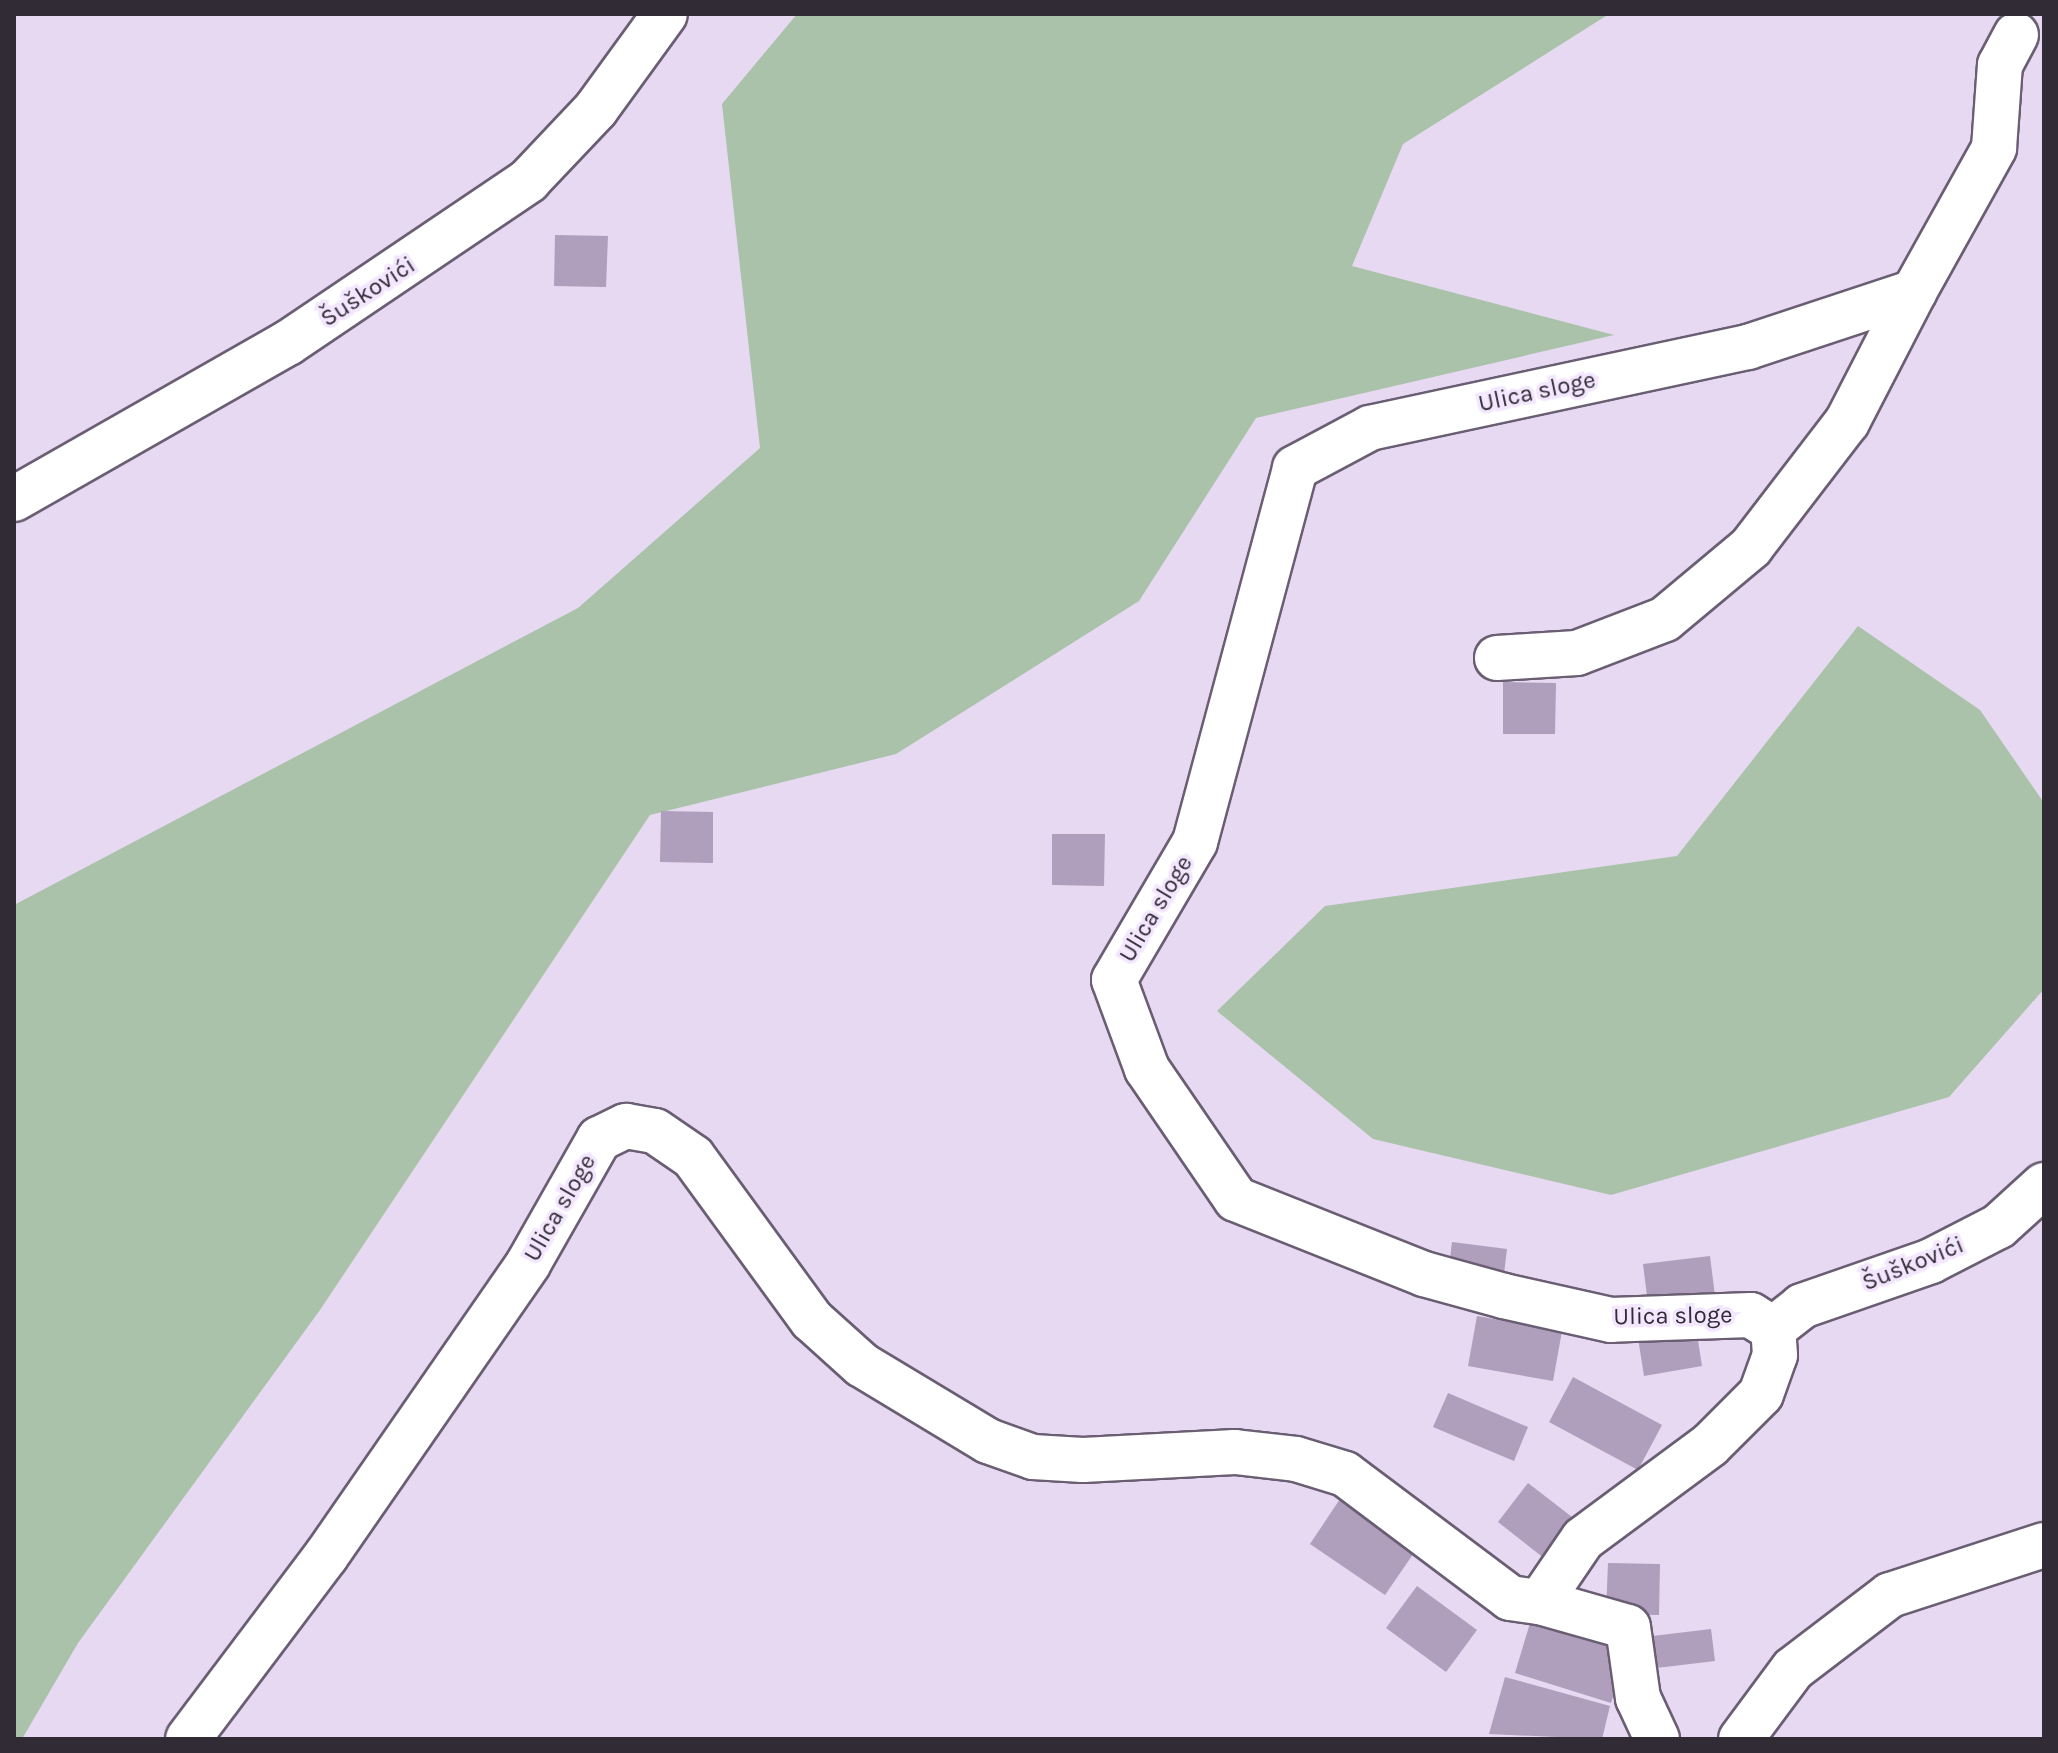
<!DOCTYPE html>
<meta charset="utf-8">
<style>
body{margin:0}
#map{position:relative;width:2058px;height:1753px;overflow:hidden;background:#e6d9f1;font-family:Karla,sans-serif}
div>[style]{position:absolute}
.green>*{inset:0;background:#a9c2a9}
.building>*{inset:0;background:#af9ebc}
.roads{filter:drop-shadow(2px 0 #6a5e73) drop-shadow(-2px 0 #6a5e73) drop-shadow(0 2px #6a5e73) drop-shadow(0 -2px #6a5e73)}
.minor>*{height:44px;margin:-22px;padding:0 22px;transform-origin:22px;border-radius:22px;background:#fff}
span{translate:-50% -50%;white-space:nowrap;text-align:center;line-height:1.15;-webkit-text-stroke:7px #f3e6ff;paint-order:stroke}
.street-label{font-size:24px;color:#302b34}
.frame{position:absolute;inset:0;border:16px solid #302b34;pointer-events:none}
</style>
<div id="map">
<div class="green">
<i style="clip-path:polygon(797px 14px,1609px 14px,1403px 144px,1352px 266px,1614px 335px,1256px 418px,1139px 601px,896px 754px,650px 815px,320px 1310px,78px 1643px,22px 1739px,14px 1739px,14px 905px,578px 608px,760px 448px,722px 104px)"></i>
<i style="clip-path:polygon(1858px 626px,1980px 710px,2044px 803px,2044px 989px,1949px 1097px,1611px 1195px,1373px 1139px,1217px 1011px,1325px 906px,1677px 856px)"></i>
</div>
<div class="building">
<i style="clip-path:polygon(555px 235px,608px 236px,606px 287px,554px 286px)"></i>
<i style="clip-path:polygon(1503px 682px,1556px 683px,1555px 734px,1503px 734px)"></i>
<i style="clip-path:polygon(661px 811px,713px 812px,713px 863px,660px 862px)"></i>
<i style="clip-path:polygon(1052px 834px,1105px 834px,1104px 886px,1052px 885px)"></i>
<i style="clip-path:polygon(1452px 1242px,1507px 1249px,1503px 1282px,1448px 1275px)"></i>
<i style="clip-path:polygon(1710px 1256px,1715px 1296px,1648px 1304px,1643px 1264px)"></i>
<i style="clip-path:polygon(1477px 1316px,1562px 1331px,1553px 1381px,1468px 1366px)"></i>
<i style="clip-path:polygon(1696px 1328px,1702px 1366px,1644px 1376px,1638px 1338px)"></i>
<i style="clip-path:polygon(1573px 1377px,1662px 1425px,1638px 1470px,1549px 1422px)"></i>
<i style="clip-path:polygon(1448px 1393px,1528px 1427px,1514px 1461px,1433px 1427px)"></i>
<i style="clip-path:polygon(1528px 1483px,1585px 1527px,1554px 1566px,1498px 1522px)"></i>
<i style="clip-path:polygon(1342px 1496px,1418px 1547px,1385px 1595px,1310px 1544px)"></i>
<i style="clip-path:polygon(1608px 1563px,1660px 1564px,1659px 1615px,1606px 1614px)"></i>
<i style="clip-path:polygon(1417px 1586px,1477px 1630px,1446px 1672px,1386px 1628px)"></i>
<i style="clip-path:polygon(1530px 1623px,1627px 1652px,1611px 1703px,1515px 1673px)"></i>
<i style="clip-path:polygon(1711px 1629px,1715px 1661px,1648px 1669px,1644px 1637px)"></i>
<i style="clip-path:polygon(1505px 1677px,1610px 1706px,1602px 1739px,1489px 1734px)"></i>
</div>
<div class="roads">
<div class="minor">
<i style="left:14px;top:499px;width:315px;rotate:-29.7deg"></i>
<i style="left:288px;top:343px;width:290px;rotate:-34deg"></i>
<i style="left:528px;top:181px;width:99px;rotate:-46.6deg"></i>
<i style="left:596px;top:109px;width:117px;rotate:-54deg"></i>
<i style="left:1497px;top:658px;width:80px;rotate:-3.6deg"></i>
<i style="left:1577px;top:653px;width:94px;rotate:-21.1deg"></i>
<i style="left:1665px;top:619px;width:112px;rotate:-39.9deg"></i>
<i style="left:1751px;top:547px;width:158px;rotate:-52.5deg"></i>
<i style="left:1847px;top:422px;width:146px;rotate:-62.7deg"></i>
<i style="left:1773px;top:1329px;width:37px;rotate:-38deg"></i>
<i style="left:1802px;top:1306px;width:137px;rotate:-19.2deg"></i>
<i style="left:1931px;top:1261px;width:76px;rotate:-27.2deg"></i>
<i style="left:1999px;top:1226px;width:61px;rotate:-42.3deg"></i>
<i style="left:1540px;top:1602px;width:91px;rotate:15.9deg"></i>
<i style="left:1628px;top:1627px;width:72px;rotate:82deg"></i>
<i style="left:1638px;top:1698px;width:45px;rotate:65.1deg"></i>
<i style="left:188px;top:1739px;width:229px;rotate:-53deg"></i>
<i style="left:326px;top:1556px;width:355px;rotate:-55.3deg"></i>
<i style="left:528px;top:1264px;width:144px;rotate:-60.4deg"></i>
<i style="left:599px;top:1139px;width:30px;rotate:-26deg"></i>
<i style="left:626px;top:1126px;width:29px;rotate:10deg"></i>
<i style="left:655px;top:1131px;width:46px;rotate:34.4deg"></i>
<i style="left:693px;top:1157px;width:202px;rotate:53.9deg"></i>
<i style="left:812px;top:1320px;width:67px;rotate:42deg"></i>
<i style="left:862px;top:1365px;width:147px;rotate:31.1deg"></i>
<i style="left:988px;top:1441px;width:48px;rotate:19.6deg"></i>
<i style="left:1033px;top:1457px;width:50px;rotate:3.4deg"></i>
<i style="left:1083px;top:1460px;width:152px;rotate:-3deg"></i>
<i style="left:1235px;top:1452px;width:61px;rotate:6.5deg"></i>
<i style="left:1296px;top:1459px;width:51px;rotate:17deg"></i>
<i style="left:1345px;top:1474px;width:206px;rotate:36.9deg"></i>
<i style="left:1510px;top:1598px;width:30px;rotate:8deg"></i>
<i style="left:1540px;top:1602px;width:76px;rotate:-55.7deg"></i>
<i style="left:1583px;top:1539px;width:158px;rotate:-36.5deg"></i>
<i style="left:1710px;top:1445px;width:72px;rotate:-45deg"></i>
<i style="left:1761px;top:1394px;width:41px;rotate:-70.3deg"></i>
<i style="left:1775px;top:1355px;width:26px;rotate:-94deg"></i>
<i style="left:1773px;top:1329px;width:26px;rotate:-148deg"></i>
<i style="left:1751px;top:1315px;width:140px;rotate:178deg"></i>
<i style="left:1611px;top:1320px;width:110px;rotate:-167.4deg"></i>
<i style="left:1504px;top:1296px;width:83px;rotate:-164.6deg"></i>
<i style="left:1424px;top:1274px;width:202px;rotate:-158.3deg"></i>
<i style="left:1236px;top:1199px;width:158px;rotate:-124.4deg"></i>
<i style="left:1147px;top:1069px;width:95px;rotate:-110.3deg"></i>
<i style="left:1114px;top:980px;width:160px;rotate:-59.6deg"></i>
<i style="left:1195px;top:842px;width:387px;rotate:-75deg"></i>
<i style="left:1295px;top:468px;width:85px;rotate:-28.1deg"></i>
<i style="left:1370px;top:428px;width:387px;rotate:-12.1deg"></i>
<i style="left:1748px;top:347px;width:175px;rotate:-18.3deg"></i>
<i style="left:1914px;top:292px;width:165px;rotate:-60.9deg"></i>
<i style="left:1994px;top:148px;width:83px;rotate:-85.9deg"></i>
<i style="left:2000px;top:65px;width:34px;rotate:-62deg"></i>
<i style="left:1741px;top:1739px;width:87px;rotate:-53.4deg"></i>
<i style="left:1793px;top:1669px;width:122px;rotate:-37.3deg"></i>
<i style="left:1890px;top:1595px;width:162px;rotate:-18deg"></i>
</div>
</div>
<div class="street-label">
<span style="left:368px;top:292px;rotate:-33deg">Šuškovići</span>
<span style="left:1537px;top:392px;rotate:-12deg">Ulica sloge</span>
<span style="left:1156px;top:909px;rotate:-59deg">Ulica sloge</span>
<span style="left:560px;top:1208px;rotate:-60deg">Ulica sloge</span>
<span style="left:1913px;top:1264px;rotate:-22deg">Šuškovići</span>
<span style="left:1673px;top:1316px;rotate:-1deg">Ulica sloge</span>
</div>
<div class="frame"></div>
</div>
